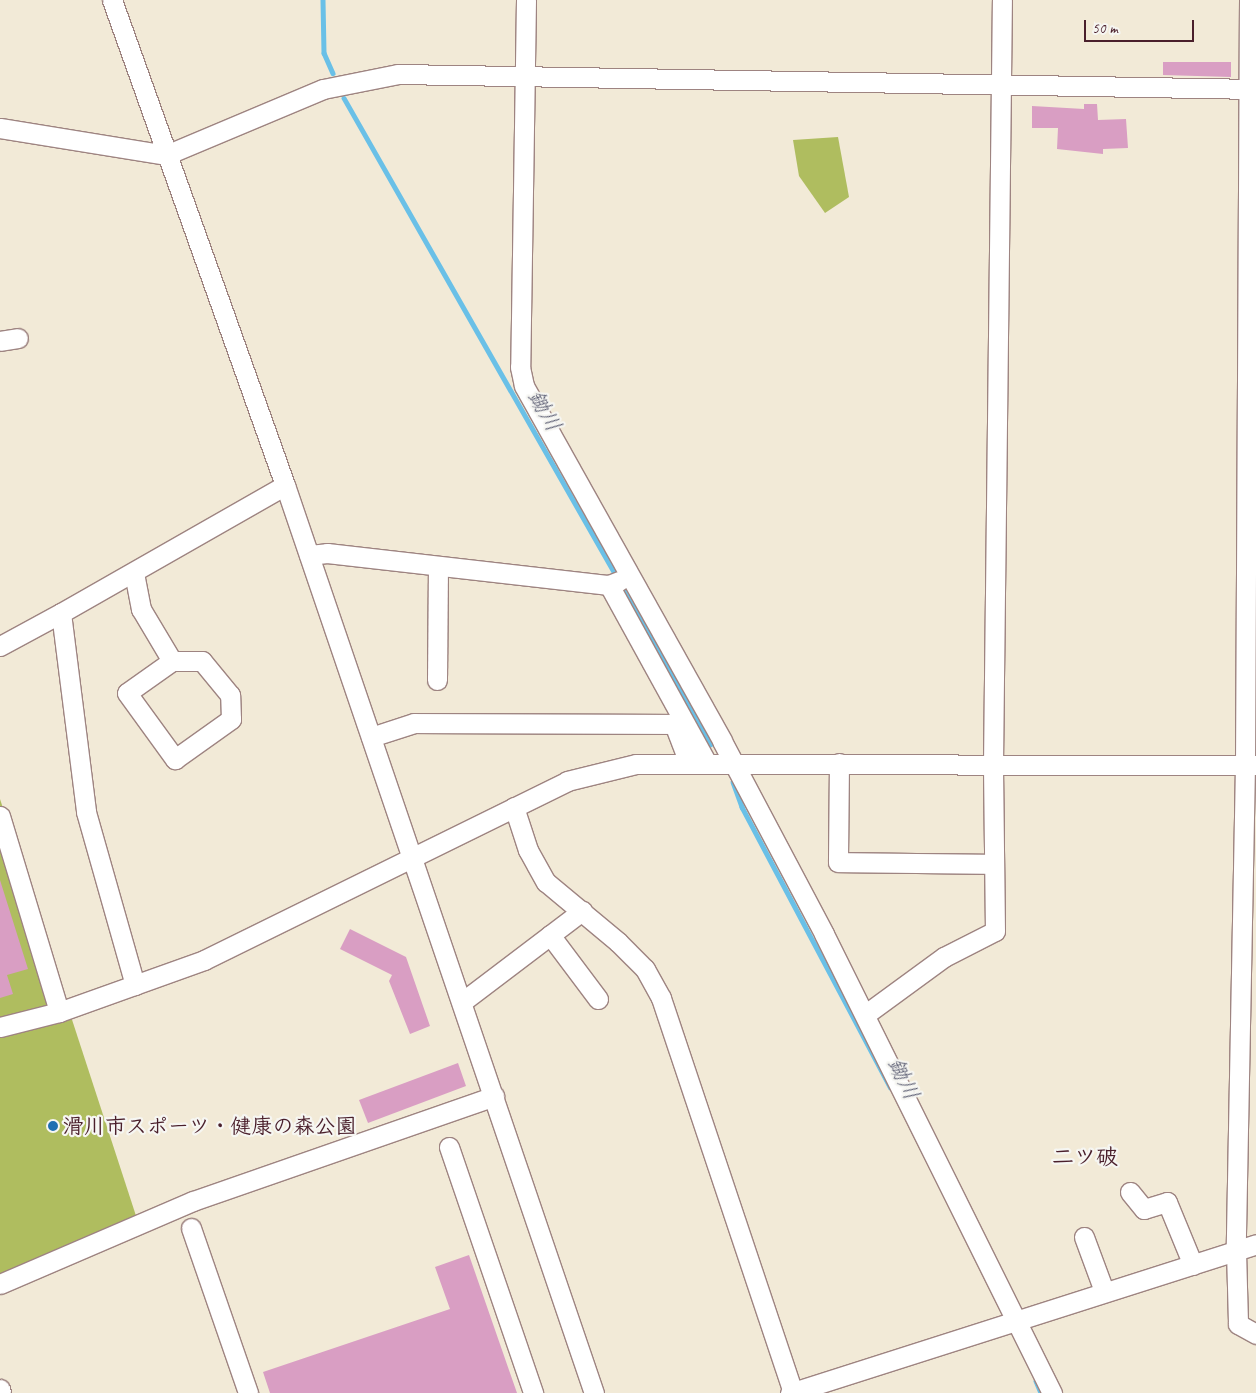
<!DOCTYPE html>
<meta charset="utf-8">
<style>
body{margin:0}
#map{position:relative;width:1256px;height:1393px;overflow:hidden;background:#f2ead7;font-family:Caveat,"Klee One",sans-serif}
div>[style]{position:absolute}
.green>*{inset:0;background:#afbd5f}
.stream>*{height:4.5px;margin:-2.25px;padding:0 2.25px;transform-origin:2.25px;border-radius:2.25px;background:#6ac0e7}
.building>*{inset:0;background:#d99ec3}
.roads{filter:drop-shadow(1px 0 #9e8481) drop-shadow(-1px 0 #9e8481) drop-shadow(0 1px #9e8481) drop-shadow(0 -1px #9e8481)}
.minor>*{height:19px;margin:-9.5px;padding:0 9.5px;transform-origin:9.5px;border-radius:9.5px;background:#fff}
.dots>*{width:14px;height:14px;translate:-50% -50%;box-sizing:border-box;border:2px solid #f6f6f2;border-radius:50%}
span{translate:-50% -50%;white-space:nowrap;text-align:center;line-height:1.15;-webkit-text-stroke:4.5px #f6f6f2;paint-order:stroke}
.poi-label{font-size:21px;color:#4a1f2b;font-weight:700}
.left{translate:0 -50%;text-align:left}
.water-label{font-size:22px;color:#55576d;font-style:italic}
.neighbourhood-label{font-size:22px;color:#4a1f2b;font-weight:700}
.scale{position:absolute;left:1084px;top:20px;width:110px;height:22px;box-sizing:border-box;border:2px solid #4a1f2b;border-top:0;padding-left:6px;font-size:15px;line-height:18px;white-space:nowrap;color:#4a1f2b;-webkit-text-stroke:4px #f6f6f2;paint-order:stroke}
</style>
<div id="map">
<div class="green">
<i style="clip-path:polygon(838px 137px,849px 197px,825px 213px,799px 176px,793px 140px)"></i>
<i style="clip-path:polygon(0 799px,139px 1225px,0 1280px)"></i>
</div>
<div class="stream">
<i style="left:323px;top:0;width:53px;rotate:88.9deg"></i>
<i style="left:324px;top:53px;width:22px;rotate:66deg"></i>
<i style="left:344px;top:98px;width:551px;rotate:60.32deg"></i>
<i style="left:620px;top:584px;width:184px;rotate:60.4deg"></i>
<i style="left:733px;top:782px;width:27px;rotate:70deg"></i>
<i style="left:742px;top:807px;width:317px;rotate:62.1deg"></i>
<i style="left:1036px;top:1381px;width:13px;rotate:67deg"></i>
</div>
<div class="building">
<i style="clip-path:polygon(1163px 62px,1231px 62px,1231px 77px,1163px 75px)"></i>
<i style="clip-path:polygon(1084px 104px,1097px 104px,1098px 120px,1126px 119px,1128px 148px,1103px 149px,1103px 154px,1057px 149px,1058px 128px,1032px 128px,1032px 106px,1084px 109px)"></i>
<i style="clip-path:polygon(0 880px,28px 969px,7px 975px,13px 994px,0 998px)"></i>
<i style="clip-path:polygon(350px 929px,406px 957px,430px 1026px,410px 1034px,389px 981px,392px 975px,340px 949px)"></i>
<i style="clip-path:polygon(458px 1063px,466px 1086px,368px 1123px,359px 1100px)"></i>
<i style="clip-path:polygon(469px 1255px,517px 1393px,270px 1393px,263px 1372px,450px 1309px,435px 1267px)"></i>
</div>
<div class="roads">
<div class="minor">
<i style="left:112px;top:0;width:515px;rotate:70.37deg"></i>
<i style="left:285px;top:485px;width:959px;rotate:71.21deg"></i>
<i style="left:526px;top:0;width:367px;rotate:90.9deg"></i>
<i style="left:520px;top:367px;width:19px;rotate:78deg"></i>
<i style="left:524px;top:386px;width:406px;rotate:60.8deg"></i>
<i style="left:722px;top:741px;width:218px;rotate:62.1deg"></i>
<i style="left:824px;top:934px;width:513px;rotate:63.58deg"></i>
<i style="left:1249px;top:0;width:765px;rotate:90.3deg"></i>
<i style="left:1245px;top:765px;width:486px;rotate:91.1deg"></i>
<i style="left:1236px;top:1251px;width:73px;rotate:88.4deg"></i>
<i style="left:1238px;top:1324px;width:21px;rotate:29deg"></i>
<i style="left:0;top:128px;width:168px;rotate:9.2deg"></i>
<i style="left:166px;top:155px;width:170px;rotate:-22.8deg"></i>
<i style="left:323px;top:89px;width:76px;rotate:-11.3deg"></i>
<i style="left:398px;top:74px;width:858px;rotate:1deg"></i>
<i style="left:0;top:341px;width:18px;rotate:-9deg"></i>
<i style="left:309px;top:555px;width:18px;rotate:-6deg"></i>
<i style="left:327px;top:553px;width:284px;rotate:6.5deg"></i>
<i style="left:134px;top:573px;width:37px;rotate:79deg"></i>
<i style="left:141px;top:609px;width:61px;rotate:59.2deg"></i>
<i style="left:172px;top:661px;width:55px;rotate:144.6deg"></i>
<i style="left:127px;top:693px;width:82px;rotate:54deg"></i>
<i style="left:175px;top:759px;width:69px;rotate:-35.5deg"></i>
<i style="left:231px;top:719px;width:24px;rotate:-92deg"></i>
<i style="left:230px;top:695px;width:44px;rotate:-129.5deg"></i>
<i style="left:202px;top:661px;width:30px;rotate:180deg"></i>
<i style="left:619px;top:581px;width:11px;rotate:158deg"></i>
<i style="left:609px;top:585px;width:203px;rotate:61.2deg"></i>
<i style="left:61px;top:613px;width:258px;rotate:-29.7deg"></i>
<i style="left:0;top:646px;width:69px;rotate:-28.4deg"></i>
<i style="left:61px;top:613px;width:201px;rotate:82.8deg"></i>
<i style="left:86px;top:812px;width:180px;rotate:74.2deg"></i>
<i style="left:437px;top:680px;width:114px;rotate:-89.5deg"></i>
<i style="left:371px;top:737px;width:45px;rotate:-18deg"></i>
<i style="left:414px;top:723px;width:260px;rotate:0.2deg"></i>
<i style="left:674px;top:724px;width:42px;rotate:69deg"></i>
<i style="left:839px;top:763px;width:99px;rotate:90.6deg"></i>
<i style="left:838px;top:862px;width:156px;rotate:0.7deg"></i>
<i style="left:514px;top:807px;width:45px;rotate:72deg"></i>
<i style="left:528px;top:850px;width:37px;rotate:61deg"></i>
<i style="left:546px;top:882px;width:94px;rotate:39.8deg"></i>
<i style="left:618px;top:942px;width:38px;rotate:45deg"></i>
<i style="left:645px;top:969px;width:33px;rotate:61deg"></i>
<i style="left:661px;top:998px;width:416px;rotate:71.5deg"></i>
<i style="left:0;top:816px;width:205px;rotate:73.2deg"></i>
<i style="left:550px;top:935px;width:80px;rotate:53.1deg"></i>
<i style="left:462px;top:1002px;width:151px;rotate:-37.2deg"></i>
<i style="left:866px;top:1014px;width:97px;rotate:-36.2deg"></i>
<i style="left:944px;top:957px;width:57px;rotate:-27deg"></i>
<i style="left:995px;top:931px;width:167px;rotate:-90.7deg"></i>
<i style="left:993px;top:764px;width:764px;rotate:-89.33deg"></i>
<i style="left:0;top:1027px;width:61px;rotate:-14.3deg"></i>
<i style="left:59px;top:1012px;width:154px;rotate:-19.7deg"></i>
<i style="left:204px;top:960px;width:405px;rotate:-26.2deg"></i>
<i style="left:567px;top:781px;width:71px;rotate:-13.8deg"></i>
<i style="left:636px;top:764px;width:620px;rotate:0.09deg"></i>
<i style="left:449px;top:1147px;width:260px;rotate:71.1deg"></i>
<i style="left:1130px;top:1192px;width:22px;rotate:51deg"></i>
<i style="left:1144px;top:1209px;width:24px;rotate:-17deg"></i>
<i style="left:1167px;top:1202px;width:68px;rotate:67.6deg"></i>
<i style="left:191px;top:1228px;width:175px;rotate:70.9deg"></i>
<i style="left:1084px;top:1237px;width:58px;rotate:69.7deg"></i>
<i style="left:0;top:1284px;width:210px;rotate:-23.3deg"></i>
<i style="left:193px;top:1201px;width:319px;rotate:-19.2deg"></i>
<i style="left:0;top:1389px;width:4px;rotate:76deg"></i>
<i style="left:790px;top:1393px;width:489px;rotate:-17.7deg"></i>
</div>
</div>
<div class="dots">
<i style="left:53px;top:1126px;background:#1f6fb2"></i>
</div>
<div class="poi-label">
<span class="left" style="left:63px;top:1126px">滑川市スポーツ・健康の森公園</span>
</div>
<div class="water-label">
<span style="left:544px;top:411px;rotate:60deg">鋤川</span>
<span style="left:903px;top:1079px;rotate:64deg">鋤川</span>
</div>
<div class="neighbourhood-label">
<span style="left:1085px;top:1158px">二ツ破</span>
</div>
<div class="scale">50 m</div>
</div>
